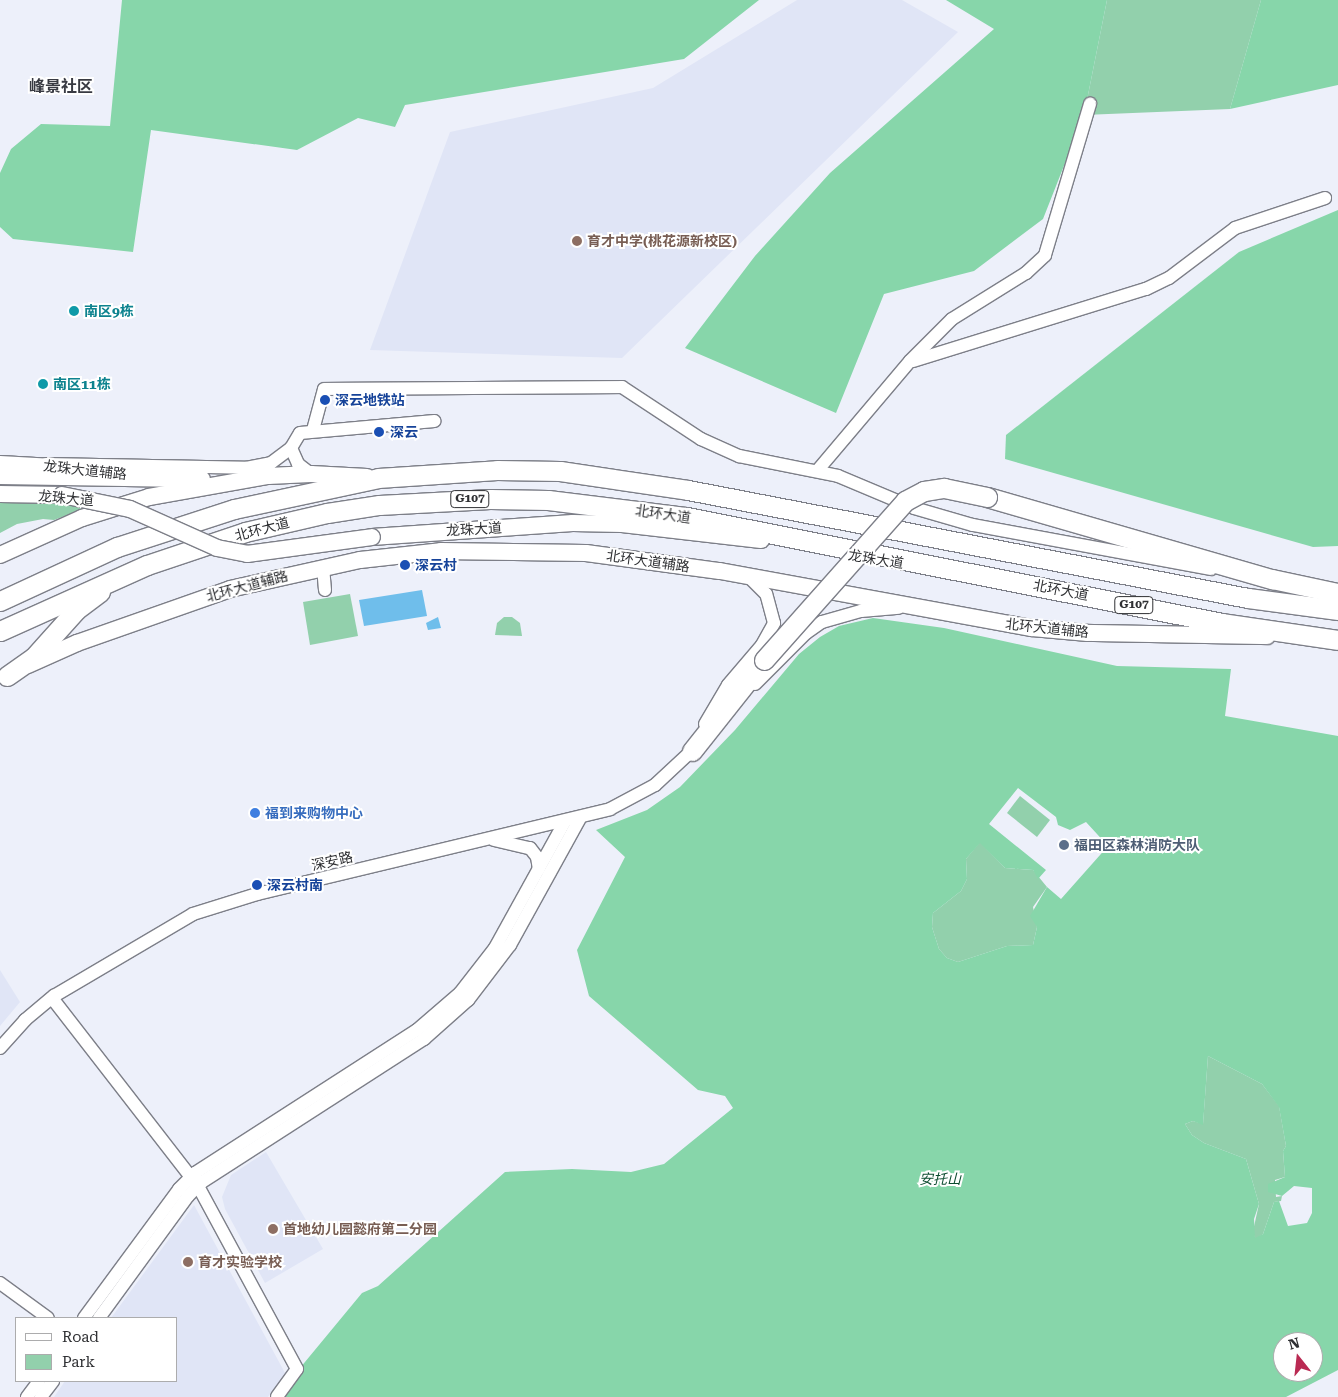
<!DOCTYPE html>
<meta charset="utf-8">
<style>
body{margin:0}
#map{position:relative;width:1338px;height:1397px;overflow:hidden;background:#edf0fa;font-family:"Roboto Serif","Noto Sans SC",serif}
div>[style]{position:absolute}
.built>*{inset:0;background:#e0e5f6}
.green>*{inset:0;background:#92d0ac}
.forest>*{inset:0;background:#87d6aa}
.water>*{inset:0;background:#6fbeeb}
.roads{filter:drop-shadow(1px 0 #7d7f88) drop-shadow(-1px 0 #7d7f88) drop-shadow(0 1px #7d7f88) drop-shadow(0 -1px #7d7f88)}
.minor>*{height:12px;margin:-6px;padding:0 6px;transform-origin:6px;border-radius:6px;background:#fff}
.major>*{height:16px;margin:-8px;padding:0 8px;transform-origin:8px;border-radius:8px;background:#fff}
.highway>*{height:19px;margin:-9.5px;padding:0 9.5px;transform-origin:9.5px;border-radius:9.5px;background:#fff}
.bridges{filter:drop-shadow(1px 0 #7d7f88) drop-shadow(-1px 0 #7d7f88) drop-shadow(0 1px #7d7f88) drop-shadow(0 -1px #7d7f88)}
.major-bridge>*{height:16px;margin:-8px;padding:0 8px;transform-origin:8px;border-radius:8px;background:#fff}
.highway-bridge>*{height:19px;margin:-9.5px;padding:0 9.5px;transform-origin:9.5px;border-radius:9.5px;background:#fff}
.dots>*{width:14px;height:14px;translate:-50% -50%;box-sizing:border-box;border:2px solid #fff;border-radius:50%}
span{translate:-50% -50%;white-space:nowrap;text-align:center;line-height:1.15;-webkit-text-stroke:4px #fff;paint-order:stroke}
.shield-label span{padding:1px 4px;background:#fff;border:1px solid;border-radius:4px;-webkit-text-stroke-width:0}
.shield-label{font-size:12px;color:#2f3033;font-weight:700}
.education-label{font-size:14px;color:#785e54;font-weight:700}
.left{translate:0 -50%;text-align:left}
.culture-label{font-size:14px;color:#0d838f;font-weight:700}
.transit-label{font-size:14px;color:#164399;font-weight:700}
.street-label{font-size:14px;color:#2f3033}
.shop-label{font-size:14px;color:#366cbe;font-weight:700}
.service-label{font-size:14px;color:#4e5e75;font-weight:700}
.park-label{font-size:14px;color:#0c4c30;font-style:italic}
.quarter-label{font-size:16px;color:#383a42;font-weight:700}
.legend{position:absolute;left:15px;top:1317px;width:162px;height:65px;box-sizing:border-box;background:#fff;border:1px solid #acacad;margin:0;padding:6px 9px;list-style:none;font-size:15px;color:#2f3033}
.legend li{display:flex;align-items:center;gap:10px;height:25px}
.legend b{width:25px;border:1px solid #acacad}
.north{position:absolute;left:1273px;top:1332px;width:50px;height:50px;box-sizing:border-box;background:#fff;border:1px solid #acacad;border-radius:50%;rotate:344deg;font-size:14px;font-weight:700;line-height:20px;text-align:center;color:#2f3033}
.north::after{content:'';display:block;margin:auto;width:18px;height:22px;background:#ba2a53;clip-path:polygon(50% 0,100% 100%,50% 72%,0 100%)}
</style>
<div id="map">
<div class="built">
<i style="clip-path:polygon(797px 0,902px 0,958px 32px,622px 358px,370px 350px,450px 132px,653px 88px)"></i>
<i style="clip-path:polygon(0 970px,20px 1002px,0 1026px)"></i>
<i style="clip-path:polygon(266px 1152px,323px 1249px,265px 1283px,225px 1209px,222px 1197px,231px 1175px)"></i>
<i style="clip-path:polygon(194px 1205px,285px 1373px,268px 1397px,54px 1397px,65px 1381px,176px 1381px,176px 1318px,111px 1318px)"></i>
</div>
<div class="green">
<i style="clip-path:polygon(1107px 0,1261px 0,1230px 109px,1084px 115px)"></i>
<i style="clip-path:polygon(0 499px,60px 503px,89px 507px,54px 520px,43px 519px,17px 524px,0 533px)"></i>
<i style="clip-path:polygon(350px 594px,358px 636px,310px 645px,303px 602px)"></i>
<i style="clip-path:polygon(504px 617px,512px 617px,520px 623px,522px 636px,495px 635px,497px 623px)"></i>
<i style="clip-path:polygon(1020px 796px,1050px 820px,1037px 837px,1007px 813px)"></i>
<i style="clip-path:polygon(980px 842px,1005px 868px,1033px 870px,1047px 887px,1033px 907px,1037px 927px,1033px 945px,1007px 946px,958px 962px,947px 958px,939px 949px,932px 927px,933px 913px,961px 891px,967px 879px,966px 859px)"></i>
<i style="clip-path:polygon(1208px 1056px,1262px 1084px,1279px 1106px,1286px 1146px,1283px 1151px,1285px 1177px,1275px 1180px,1276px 1197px,1282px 1196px,1281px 1201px,1274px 1202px,1263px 1234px,1258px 1238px,1255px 1239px,1253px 1231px,1259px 1204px,1246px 1159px,1204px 1143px,1192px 1135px,1185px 1124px,1193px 1121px,1203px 1124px)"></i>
</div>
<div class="forest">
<i style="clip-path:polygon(122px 0,759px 0,684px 59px,405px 105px,395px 127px,358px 118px,297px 150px,151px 130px,133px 252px,13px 239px,0 227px,0 173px,11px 149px,41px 124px,110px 126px)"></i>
<i style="clip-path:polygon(946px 0,1107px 0,1084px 115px,1043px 219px,974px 271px,884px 294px,836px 413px,685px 348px,755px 256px,830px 173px,994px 29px)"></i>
<i style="clip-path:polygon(1261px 0,1338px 0,1338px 85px,1230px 109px)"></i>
<i style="clip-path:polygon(1338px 210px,1338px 546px,1313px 547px,1005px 459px,1006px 435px,1239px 252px)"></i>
<i style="clip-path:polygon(evenodd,873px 618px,944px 628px,1117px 666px,1231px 669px,1225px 716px,1338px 736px,1338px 1370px,1286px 1397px,283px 1397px,300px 1368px,362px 1293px,378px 1286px,505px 1172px,572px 1169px,631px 1172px,664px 1164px,733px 1108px,725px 1096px,698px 1090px,589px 996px,577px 950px,625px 857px,596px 830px,647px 810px,680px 787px,735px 730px,799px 654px,820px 637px,839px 626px,873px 618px,1018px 788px,1056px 817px,1058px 825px,1070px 830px,1086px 822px,1108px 846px,1061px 899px,1047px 887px,1030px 916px,1037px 927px,1033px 945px,1007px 946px,958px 962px,947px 958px,939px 949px,932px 927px,933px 913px,961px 891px,967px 879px,966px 859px,980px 843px,1005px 868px,1033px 870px,1038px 879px,1046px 870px,989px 824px,1018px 788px,873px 618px,1208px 1056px,1262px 1084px,1279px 1107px,1286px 1146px,1283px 1151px,1285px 1177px,1268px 1184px,1268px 1192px,1282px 1196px,1294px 1186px,1312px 1188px,1312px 1213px,1307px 1223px,1288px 1226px,1279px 1201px,1274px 1202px,1263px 1234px,1255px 1238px,1254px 1219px,1259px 1204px,1246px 1159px,1204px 1143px,1192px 1135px,1185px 1124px,1193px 1121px,1203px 1125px,1208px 1056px,873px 618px,1283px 1342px,1313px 1342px,1313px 1372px,1283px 1372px,1283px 1342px)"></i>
</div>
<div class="water">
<i style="clip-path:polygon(422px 590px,427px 616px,364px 626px,359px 600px)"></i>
<i style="clip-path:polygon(438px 617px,441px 628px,428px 630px,426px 623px)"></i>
</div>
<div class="roads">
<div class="minor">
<i style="left:913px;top:361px;width:244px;rotate:-17.2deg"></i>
<i style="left:1146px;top:289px;width:25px;rotate:-26deg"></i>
<i style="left:1169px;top:278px;width:83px;rotate:-37.1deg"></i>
<i style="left:1235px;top:228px;width:95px;rotate:-18.4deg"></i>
<i style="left:313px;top:430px;width:42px;rotate:-75deg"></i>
<i style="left:324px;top:389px;width:298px;rotate:-0.4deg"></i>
<i style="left:622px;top:387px;width:95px;rotate:33.4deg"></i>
<i style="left:701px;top:439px;width:42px;rotate:24.1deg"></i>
<i style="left:739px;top:456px;width:101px;rotate:11.4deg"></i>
<i style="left:838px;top:476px;width:82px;rotate:22.8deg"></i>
<i style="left:914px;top:508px;width:61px;rotate:16.1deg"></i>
<i style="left:973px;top:525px;width:242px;rotate:10.5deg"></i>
<i style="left:291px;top:448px;width:17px;rotate:66deg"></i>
<i style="left:298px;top:464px;width:16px;rotate:38deg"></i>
<i style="left:46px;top:464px;width:200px;rotate:1.1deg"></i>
<i style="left:246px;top:468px;width:25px;rotate:-11deg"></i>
<i style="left:271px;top:463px;width:25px;rotate:-37deg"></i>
<i style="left:291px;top:448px;width:17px;rotate:-59deg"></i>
<i style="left:300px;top:433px;width:135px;rotate:-5.1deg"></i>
<i style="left:817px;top:471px;width:144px;rotate:-49.8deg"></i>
<i style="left:910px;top:361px;width:59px;rotate:-45deg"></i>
<i style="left:952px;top:319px;width:87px;rotate:-31.9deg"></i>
<i style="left:1026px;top:273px;width:26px;rotate:-43deg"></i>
<i style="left:1045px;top:255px;width:158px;rotate:-73.4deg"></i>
<i style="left:323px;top:567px;width:23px;rotate:85deg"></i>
<i style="left:755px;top:684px;width:72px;rotate:-45deg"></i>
<i style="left:806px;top:633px;width:19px;rotate:-35deg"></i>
<i style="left:822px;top:622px;width:41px;rotate:-15.8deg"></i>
<i style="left:861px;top:611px;width:38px;rotate:-5deg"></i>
<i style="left:705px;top:724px;width:45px;rotate:-59.5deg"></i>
<i style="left:728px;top:685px;width:52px;rotate:-49.6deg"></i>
<i style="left:762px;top:645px;width:25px;rotate:-61deg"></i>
<i style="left:774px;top:623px;width:30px;rotate:-105deg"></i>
<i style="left:766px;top:594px;width:24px;rotate:-135deg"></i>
<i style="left:494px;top:840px;width:37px;rotate:13deg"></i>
<i style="left:530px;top:848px;width:11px;rotate:52deg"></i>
<i style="left:537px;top:857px;width:12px;rotate:81deg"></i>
<i style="left:52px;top:998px;width:238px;rotate:52.2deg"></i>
<i style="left:198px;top:1186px;width:208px;rotate:61.6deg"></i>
<i style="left:297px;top:1369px;width:34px;rotate:126deg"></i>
<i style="left:0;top:1048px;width:38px;rotate:-48deg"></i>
<i style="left:25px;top:1020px;width:38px;rotate:-40deg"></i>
<i style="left:54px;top:996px;width:161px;rotate:-30.5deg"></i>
<i style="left:193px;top:914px;width:67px;rotate:-17.4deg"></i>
<i style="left:257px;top:894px;width:363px;rotate:-13.5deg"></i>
<i style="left:610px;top:809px;width:51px;rotate:-28.1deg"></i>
<i style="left:655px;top:785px;width:57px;rotate:-42.9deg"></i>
<i style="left:0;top:1283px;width:59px;rotate:36.1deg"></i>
<i style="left:84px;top:1318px;width:160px;rotate:-53.6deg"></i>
<i style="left:179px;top:1189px;width:23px;rotate:-45deg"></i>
<i style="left:195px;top:1173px;width:264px;rotate:-32.8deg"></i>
<i style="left:417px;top:1030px;width:57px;rotate:-40.7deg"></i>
<i style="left:460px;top:993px;width:57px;rotate:-52.1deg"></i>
<i style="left:495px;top:948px;width:145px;rotate:-61.1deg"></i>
<i style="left:99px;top:1318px;width:151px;rotate:-53.9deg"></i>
<i style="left:188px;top:1196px;width:20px;rotate:-45deg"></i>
<i style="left:202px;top:1182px;width:264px;rotate:-32.8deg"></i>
<i style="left:424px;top:1039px;width:59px;rotate:-41.6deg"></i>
<i style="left:468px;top:1000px;width:69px;rotate:-52.6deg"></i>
<i style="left:510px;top:945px;width:145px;rotate:-61.1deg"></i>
<i style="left:27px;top:1397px;width:20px;rotate:-53deg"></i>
<i style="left:41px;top:1397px;width:20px;rotate:-53deg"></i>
</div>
<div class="major">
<i style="left:0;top:464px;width:54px;rotate:3.2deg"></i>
<i style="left:0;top:476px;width:202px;rotate:0.9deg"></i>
<i style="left:0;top:494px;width:62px;rotate:0.9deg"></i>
<i style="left:372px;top:537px;width:201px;rotate:-4deg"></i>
<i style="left:573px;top:523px;width:49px;rotate:1.2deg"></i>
<i style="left:622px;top:524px;width:140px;rotate:6.6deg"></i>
<i style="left:0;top:555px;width:90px;rotate:-24.3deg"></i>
<i style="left:82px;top:518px;width:70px;rotate:-17.4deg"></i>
<i style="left:149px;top:497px;width:121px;rotate:-10deg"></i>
<i style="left:268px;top:476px;width:43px;rotate:-2.7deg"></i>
<i style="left:311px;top:474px;width:56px;rotate:3.1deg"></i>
<i style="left:28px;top:665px;width:54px;rotate:-24.2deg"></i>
<i style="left:77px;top:643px;width:162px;rotate:-19.4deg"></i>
<i style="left:230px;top:589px;width:133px;rotate:-12.6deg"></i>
<i style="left:360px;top:560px;width:81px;rotate:-6.3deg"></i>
<i style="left:441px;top:551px;width:145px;rotate:0.8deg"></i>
<i style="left:586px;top:553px;width:135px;rotate:7.7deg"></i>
<i style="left:720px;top:571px;width:317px;rotate:10.4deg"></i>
<i style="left:1032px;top:628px;width:56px;rotate:5.1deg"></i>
<i style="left:1088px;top:633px;width:179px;rotate:1deg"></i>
</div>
<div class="highway">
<i style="left:987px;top:497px;width:297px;rotate:16.1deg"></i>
<i style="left:1272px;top:579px;width:67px;rotate:12deg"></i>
<i style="left:0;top:601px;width:129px;rotate:-24.8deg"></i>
<i style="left:117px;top:547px;width:123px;rotate:-18deg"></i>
<i style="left:234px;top:509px;width:147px;rotate:-12.1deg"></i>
<i style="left:378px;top:478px;width:119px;rotate:-3.8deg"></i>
<i style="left:497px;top:470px;width:63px;rotate:0.9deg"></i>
<i style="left:560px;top:471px;width:129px;rotate:8.4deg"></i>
<i style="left:688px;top:490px;width:570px;rotate:10.92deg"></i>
<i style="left:1248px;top:598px;width:91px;rotate:7.6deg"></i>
<i style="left:0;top:631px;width:161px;rotate:-24.2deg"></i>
<i style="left:147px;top:565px;width:103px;rotate:-18.6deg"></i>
<i style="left:245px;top:532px;width:84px;rotate:-13deg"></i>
<i style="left:327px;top:513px;width:53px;rotate:-8.7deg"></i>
<i style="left:379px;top:505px;width:111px;rotate:-3.1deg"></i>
<i style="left:490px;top:499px;width:58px;rotate:1deg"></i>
<i style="left:548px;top:500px;width:140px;rotate:7deg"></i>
<i style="left:687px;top:517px;width:545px;rotate:11.21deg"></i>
<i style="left:1222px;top:623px;width:117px;rotate:8.3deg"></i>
<i style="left:7px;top:676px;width:32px;rotate:-35deg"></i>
<i style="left:33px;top:658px;width:64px;rotate:-48.1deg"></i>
<i style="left:76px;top:610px;width:30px;rotate:-37deg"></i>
<i style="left:692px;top:751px;width:116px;rotate:-51.6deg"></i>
</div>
</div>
<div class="bridges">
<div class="major-bridge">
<i style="left:62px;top:495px;width:69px;rotate:11.6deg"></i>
<i style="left:130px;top:509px;width:95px;rotate:24.1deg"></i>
<i style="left:217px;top:548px;width:31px;rotate:11deg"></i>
<i style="left:247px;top:554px;width:126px;rotate:-7.7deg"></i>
</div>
<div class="highway-bridge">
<i style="left:764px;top:660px;width:213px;rotate:-48.4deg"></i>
<i style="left:905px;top:501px;width:21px;rotate:-28deg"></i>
<i style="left:924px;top:491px;width:20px;rotate:-9deg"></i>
<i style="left:944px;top:488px;width:44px;rotate:11.8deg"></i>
</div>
</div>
<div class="dots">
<i style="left:577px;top:241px;background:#8d6e63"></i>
<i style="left:74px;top:311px;background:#0f9aa8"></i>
<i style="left:43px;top:384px;background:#0f9aa8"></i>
<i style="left:325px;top:400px;background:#1a4fb4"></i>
<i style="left:379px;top:432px;background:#1a4fb4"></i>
<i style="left:405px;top:565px;background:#1a4fb4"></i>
<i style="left:255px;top:813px;background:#3f7fe0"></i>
<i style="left:1064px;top:845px;background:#5c6f8a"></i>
<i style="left:257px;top:885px;background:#1a4fb4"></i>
<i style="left:273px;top:1229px;background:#8d6e63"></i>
<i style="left:188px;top:1262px;background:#8d6e63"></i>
</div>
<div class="shield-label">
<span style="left:470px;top:499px">G107</span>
<span style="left:1134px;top:605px">G107</span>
</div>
<div class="education-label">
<span class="left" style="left:587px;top:241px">育才中学(桃花源新校区)</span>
<span class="left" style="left:283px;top:1229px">首地幼儿园懿府第二分园</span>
<span class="left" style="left:198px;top:1262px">育才实验学校</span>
</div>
<div class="culture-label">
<span class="left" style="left:84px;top:311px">南区9栋</span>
<span class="left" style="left:53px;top:384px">南区11栋</span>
</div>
<div class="transit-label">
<span class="left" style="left:335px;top:400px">深云地铁站</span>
<span class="left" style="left:390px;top:432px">深云</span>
<span class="left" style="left:415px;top:565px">深云村</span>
<span class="left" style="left:267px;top:885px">深云村南</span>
</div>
<div class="street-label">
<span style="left:85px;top:470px;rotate:6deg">龙珠大道辅路</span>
<span style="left:66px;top:498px;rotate:5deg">龙珠大道</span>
<span style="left:663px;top:514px;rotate:8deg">北环大道</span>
<span style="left:262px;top:529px;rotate:-15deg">北环大道</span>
<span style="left:474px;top:529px;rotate:-3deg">龙珠大道</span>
<span style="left:876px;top:559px;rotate:9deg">龙珠大道</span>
<span style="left:648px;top:561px;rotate:8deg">北环大道辅路</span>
<span style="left:247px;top:586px;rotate:-15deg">北环大道辅路</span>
<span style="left:1061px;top:590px;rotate:11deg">北环大道</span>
<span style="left:1047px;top:628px;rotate:6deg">北环大道辅路</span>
<span style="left:332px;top:861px;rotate:-13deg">深安路</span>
</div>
<div class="shop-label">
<span class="left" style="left:265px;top:813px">福到来购物中心</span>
</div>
<div class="service-label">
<span class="left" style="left:1074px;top:845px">福田区森林消防大队</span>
</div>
<div class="park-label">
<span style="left:940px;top:1179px">安托山</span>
</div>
<div class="quarter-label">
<span style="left:61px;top:87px">峰景社区</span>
</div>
<ul class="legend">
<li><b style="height:6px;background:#fff"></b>Road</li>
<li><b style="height:14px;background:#92d0ac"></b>Park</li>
</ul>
<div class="north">N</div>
</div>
